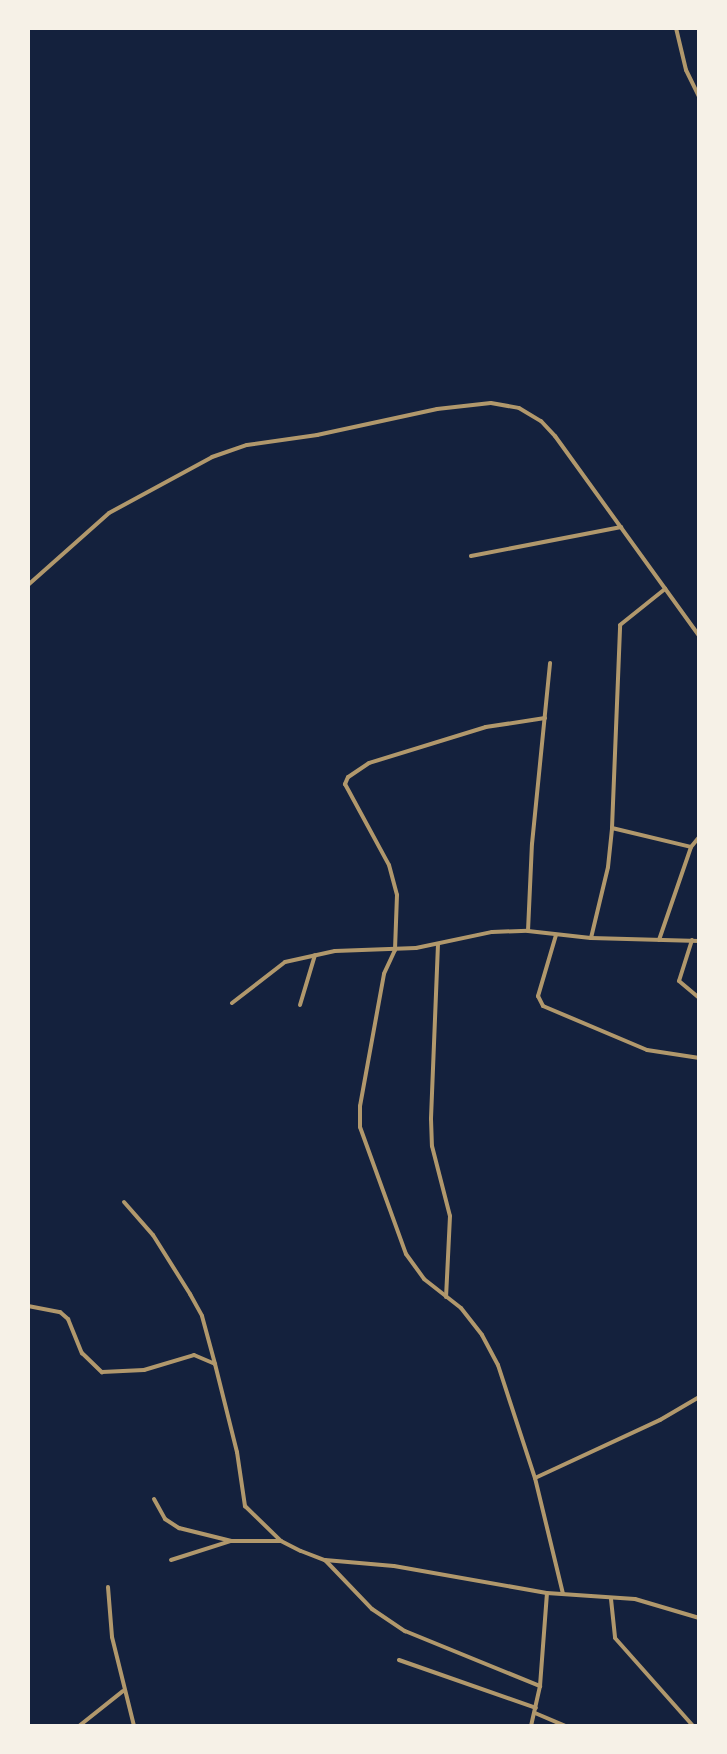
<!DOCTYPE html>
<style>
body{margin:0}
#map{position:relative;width:727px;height:1754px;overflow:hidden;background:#14213d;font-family:Manrope,sans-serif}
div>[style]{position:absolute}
.minor>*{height:4px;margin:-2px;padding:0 2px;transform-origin:2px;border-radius:2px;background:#b1986c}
span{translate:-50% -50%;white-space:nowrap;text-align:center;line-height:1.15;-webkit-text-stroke:6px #f6f1e7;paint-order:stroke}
.frame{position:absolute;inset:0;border:30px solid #f6f1e7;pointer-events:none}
</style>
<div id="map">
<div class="minor">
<i style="left:676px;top:28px;width:43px;rotate:76.6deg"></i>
<i style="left:686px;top:70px;width:30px;rotate:64deg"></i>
<i style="left:699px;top:419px;width:5px;rotate:90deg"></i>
<i style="left:471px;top:556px;width:153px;rotate:-10.9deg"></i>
<i style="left:28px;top:585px;width:108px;rotate:-41.6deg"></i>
<i style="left:109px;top:513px;width:117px;rotate:-28.5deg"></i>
<i style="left:212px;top:457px;width:37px;rotate:-19deg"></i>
<i style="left:247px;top:445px;width:71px;rotate:-8.1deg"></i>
<i style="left:317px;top:435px;width:123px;rotate:-12.2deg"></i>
<i style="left:437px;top:409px;width:54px;rotate:-6.3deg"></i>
<i style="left:491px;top:403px;width:28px;rotate:10deg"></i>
<i style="left:519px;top:408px;width:26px;rotate:31deg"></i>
<i style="left:541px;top:421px;width:21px;rotate:47deg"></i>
<i style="left:555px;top:436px;width:246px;rotate:54.2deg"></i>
<i style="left:545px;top:718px;width:60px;rotate:171.3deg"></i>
<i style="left:486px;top:727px;width:122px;rotate:162.9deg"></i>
<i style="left:369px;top:763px;width:25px;rotate:146deg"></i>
<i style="left:348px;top:777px;width:8px;rotate:113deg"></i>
<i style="left:345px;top:784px;width:92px;rotate:61.5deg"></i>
<i style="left:389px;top:865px;width:31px;rotate:75deg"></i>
<i style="left:397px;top:895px;width:55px;rotate:92.1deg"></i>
<i style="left:395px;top:950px;width:26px;rotate:115deg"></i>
<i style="left:384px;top:974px;width:134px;rotate:100.3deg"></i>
<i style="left:360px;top:1106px;width:21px;rotate:90deg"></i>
<i style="left:360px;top:1127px;width:135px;rotate:70.1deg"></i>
<i style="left:406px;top:1254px;width:31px;rotate:54deg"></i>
<i style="left:424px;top:1279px;width:47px;rotate:38.1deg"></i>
<i style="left:461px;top:1308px;width:34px;rotate:52deg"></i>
<i style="left:482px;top:1335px;width:34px;rotate:62deg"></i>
<i style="left:498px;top:1365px;width:119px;rotate:71.9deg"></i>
<i style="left:535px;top:1478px;width:119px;rotate:76.4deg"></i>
<i style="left:612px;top:828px;width:81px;rotate:13.5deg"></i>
<i style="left:528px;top:931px;width:87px;rotate:-87.4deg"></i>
<i style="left:532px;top:844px;width:182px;rotate:-84.3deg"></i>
<i style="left:556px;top:935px;width:64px;rotate:106.4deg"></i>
<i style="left:538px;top:996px;width:11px;rotate:63deg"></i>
<i style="left:543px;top:1006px;width:113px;rotate:22.9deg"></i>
<i style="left:647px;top:1050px;width:53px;rotate:8.7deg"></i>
<i style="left:591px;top:938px;width:73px;rotate:-76.5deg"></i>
<i style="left:608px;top:867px;width:39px;rotate:-84deg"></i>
<i style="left:612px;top:828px;width:203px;rotate:-87.7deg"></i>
<i style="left:620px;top:625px;width:58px;rotate:-38.7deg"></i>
<i style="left:659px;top:940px;width:98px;rotate:-71deg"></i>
<i style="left:691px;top:847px;width:13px;rotate:-51deg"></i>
<i style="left:692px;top:940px;width:43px;rotate:107.6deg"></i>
<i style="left:679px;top:981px;width:26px;rotate:40deg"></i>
<i style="left:438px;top:944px;width:175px;rotate:92.3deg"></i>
<i style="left:431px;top:1119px;width:27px;rotate:88deg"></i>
<i style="left:432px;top:1146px;width:72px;rotate:75.6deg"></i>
<i style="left:450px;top:1216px;width:81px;rotate:92.8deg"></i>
<i style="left:232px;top:1003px;width:67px;rotate:-37.7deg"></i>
<i style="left:285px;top:962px;width:51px;rotate:-12.4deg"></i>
<i style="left:335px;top:951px;width:81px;rotate:-2.1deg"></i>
<i style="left:416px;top:948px;width:78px;rotate:-11.9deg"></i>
<i style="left:492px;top:932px;width:36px;rotate:-2deg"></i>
<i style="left:528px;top:931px;width:63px;rotate:6.3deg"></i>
<i style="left:591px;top:938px;width:108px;rotate:1.6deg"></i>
<i style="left:300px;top:1005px;width:52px;rotate:-73.3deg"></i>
<i style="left:124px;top:1202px;width:44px;rotate:48.7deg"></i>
<i style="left:153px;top:1235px;width:70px;rotate:57.9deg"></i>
<i style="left:190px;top:1294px;width:25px;rotate:61deg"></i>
<i style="left:202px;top:1316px;width:50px;rotate:74.8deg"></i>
<i style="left:28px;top:1306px;width:33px;rotate:11deg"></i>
<i style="left:60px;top:1312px;width:11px;rotate:41deg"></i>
<i style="left:68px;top:1319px;width:37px;rotate:68deg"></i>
<i style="left:82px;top:1353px;width:28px;rotate:44deg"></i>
<i style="left:102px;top:1372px;width:42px;rotate:-2.7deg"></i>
<i style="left:144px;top:1370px;width:52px;rotate:-16.7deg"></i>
<i style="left:194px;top:1355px;width:23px;rotate:23deg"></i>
<i style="left:215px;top:1364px;width:91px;rotate:76deg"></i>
<i style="left:237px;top:1452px;width:55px;rotate:81.6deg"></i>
<i style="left:245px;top:1506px;width:50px;rotate:44.2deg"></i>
<i style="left:281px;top:1541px;width:22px;rotate:27deg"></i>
<i style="left:301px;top:1551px;width:26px;rotate:21deg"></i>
<i style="left:325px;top:1560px;width:69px;rotate:5deg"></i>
<i style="left:394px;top:1566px;width:155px;rotate:10deg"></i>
<i style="left:547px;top:1593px;width:88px;rotate:3.9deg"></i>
<i style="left:635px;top:1599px;width:67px;rotate:16.5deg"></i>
<i style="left:535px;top:1478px;width:138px;rotate:-24.9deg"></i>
<i style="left:660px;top:1420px;width:45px;rotate:-30.5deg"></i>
<i style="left:154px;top:1499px;width:23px;rotate:61deg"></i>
<i style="left:165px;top:1519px;width:17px;rotate:33deg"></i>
<i style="left:179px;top:1528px;width:54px;rotate:14deg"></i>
<i style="left:171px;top:1560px;width:63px;rotate:-17.6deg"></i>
<i style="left:231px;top:1541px;width:50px"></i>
<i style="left:325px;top:1560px;width:68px;rotate:46.2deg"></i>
<i style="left:372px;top:1609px;width:40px;rotate:34deg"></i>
<i style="left:405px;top:1631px;width:146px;rotate:22.2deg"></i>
<i style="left:108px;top:1587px;width:50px;rotate:85.4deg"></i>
<i style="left:112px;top:1637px;width:92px;rotate:76.1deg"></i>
<i style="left:611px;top:1599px;width:39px;rotate:84deg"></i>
<i style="left:615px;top:1638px;width:118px;rotate:48.4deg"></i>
<i style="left:399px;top:1660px;width:145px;rotate:19.3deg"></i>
<i style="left:535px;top:1713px;width:34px;rotate:23deg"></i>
<i style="left:79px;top:1726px;width:56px;rotate:-38.5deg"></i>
<i style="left:531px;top:1726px;width:41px;rotate:-77.3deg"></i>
<i style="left:540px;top:1686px;width:93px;rotate:-85.7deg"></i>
</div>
<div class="frame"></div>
</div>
